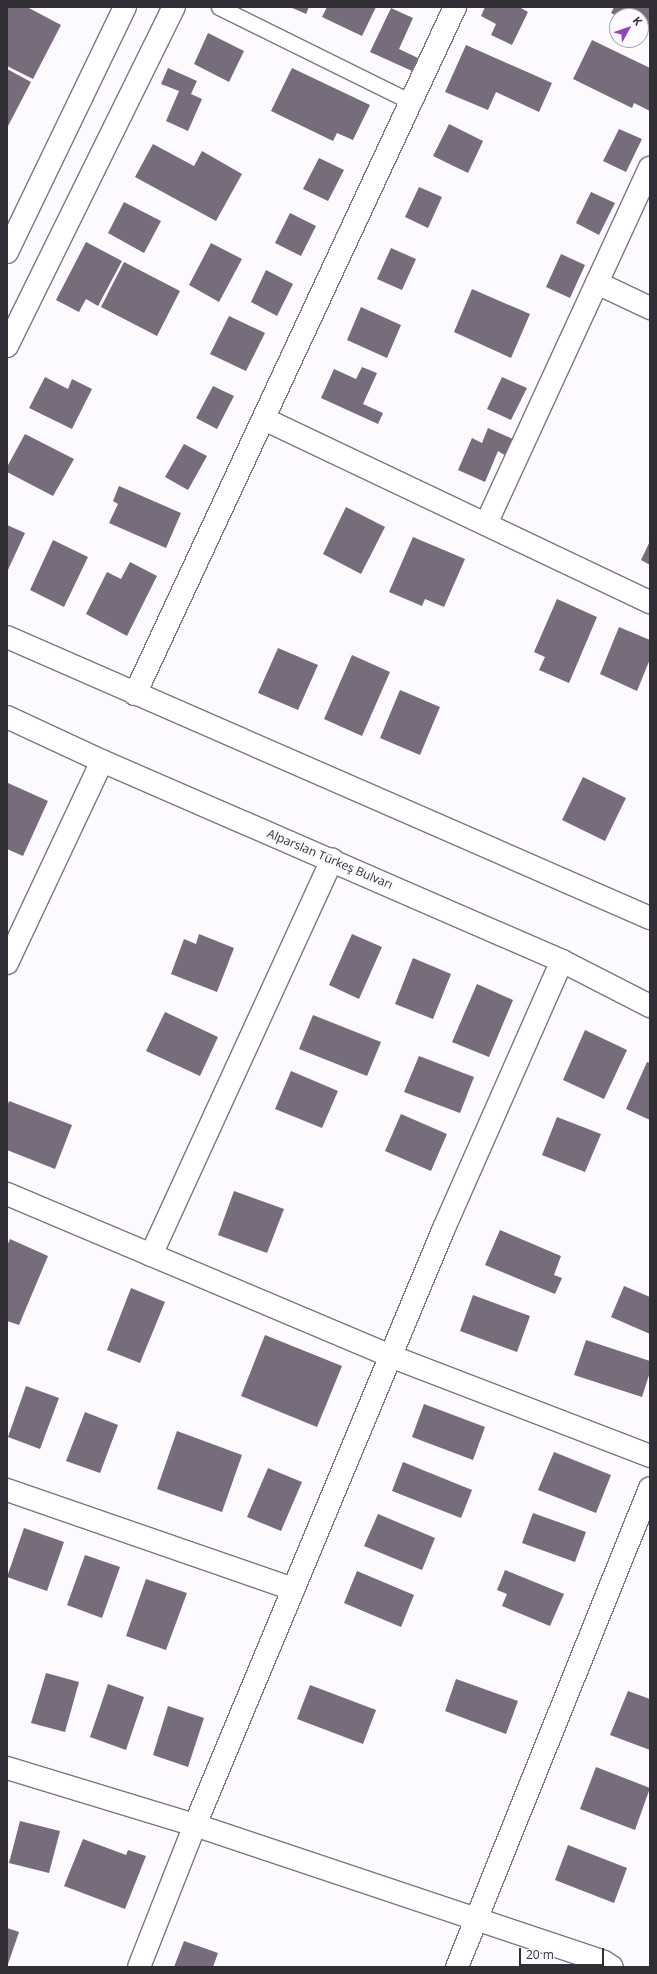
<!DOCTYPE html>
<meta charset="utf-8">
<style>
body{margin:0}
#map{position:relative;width:657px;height:1974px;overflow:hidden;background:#fcfafe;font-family:"Open Sans",sans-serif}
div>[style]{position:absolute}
.building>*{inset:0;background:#766c7c}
.roads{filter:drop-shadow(1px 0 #7e7485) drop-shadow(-1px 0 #7e7485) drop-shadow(0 1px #7e7485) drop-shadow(0 -1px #7e7485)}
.service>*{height:15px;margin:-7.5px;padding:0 7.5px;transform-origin:7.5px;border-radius:7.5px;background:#fff}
.minor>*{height:22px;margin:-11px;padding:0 11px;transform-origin:11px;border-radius:11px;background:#fff}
.secondary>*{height:22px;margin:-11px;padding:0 11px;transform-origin:11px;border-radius:11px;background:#fff}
span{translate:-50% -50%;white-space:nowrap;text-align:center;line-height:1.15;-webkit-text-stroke:4px #fcfafe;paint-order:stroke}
.street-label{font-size:12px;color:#322e35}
.frame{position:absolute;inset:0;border:8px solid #322e35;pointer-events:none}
.north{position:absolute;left:609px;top:8px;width:40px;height:40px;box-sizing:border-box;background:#fcfafe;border:1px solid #aba8ae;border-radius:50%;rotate:50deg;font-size:11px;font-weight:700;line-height:16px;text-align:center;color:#322e35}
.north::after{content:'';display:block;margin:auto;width:14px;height:18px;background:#8f45b7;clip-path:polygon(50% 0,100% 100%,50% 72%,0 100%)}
.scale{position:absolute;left:519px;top:1948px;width:85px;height:18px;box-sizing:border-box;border:2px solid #322e35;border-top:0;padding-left:5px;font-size:12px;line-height:14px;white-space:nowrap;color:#322e35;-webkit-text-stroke:3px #fcfafe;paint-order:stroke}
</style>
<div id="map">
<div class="building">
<i style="clip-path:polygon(7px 7px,27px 7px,61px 25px,33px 79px,7px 66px)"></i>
<i style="clip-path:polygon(290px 7px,309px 7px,306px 14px)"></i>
<i style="clip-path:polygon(327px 7px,376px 7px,362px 36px,322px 17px)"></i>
<i style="clip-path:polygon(485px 7px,519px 7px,528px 12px,512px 45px,491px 35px,496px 24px,481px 16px)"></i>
<i style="clip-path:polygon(614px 7px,650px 7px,650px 32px,641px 28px,641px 16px,617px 16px,611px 13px)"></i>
<i style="clip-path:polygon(391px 8px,413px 18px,399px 49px,418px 58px,412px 71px,370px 52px)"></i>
<i style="clip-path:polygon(208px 33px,244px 51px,229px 82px,194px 64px)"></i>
<i style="clip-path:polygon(592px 40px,650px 68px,650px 111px,634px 103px,632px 108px,573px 79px)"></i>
<i style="clip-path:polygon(466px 45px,552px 83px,539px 112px,496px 92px,488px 110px,445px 92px)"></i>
<i style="clip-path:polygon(168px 68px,197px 81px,191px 94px,202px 99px,188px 131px,166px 121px,179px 91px,161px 84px)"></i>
<i style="clip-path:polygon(292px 68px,370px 105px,353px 140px,337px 133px,333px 141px,271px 111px)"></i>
<i style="clip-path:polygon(7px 69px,31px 82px,7px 128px)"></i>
<i style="clip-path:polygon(449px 124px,483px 141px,468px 173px,433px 156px)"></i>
<i style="clip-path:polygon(619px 129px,642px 139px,626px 172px,603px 161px)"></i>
<i style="clip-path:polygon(153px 144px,194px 166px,202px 151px,242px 174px,216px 221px,135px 177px)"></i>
<i style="clip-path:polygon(319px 158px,344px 170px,328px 201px,303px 189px)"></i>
<i style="clip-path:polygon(419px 187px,442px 197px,428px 228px,405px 217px)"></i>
<i style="clip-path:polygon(591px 192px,615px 203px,599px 235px,576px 223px)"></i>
<i style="clip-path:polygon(124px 202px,161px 221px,144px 253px,108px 233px)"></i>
<i style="clip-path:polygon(290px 213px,316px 226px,301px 256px,275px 243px)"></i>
<i style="clip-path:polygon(86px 242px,122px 261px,98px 306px,86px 299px,79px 312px,56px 300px)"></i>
<i style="clip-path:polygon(211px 243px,242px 259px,219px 302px,189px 285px)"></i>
<i style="clip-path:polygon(391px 248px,416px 259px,402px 290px,377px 279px)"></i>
<i style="clip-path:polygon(561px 254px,585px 265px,570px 298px,546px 287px)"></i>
<i style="clip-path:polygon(124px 262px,180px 291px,157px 336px,101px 307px)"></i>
<i style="clip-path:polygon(266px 270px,293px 284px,277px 316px,251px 302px)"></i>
<i style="clip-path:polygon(472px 289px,530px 314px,511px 358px,454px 332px)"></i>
<i style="clip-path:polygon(361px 307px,401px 325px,387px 358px,347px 340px)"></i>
<i style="clip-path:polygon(229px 316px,265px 333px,246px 371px,210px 354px)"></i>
<i style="clip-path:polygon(362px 367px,377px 373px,363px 404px,383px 413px,378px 424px,321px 398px,334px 369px,356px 379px)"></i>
<i style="clip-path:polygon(45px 377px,68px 389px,72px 379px,92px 389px,72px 429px,29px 408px)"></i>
<i style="clip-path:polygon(502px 377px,527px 388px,511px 420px,487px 409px)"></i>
<i style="clip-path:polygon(213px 386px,234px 396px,217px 429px,196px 418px)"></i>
<i style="clip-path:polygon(488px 428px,513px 439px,506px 456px,498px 451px,485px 482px,458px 470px,472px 438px,482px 443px)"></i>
<i style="clip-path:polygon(25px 434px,74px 459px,53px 496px,7px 472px,7px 467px)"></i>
<i style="clip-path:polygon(184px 444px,207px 456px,188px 490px,165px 477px)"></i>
<i style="clip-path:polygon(119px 486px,181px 513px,166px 548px,109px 523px,118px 504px,113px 501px)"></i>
<i style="clip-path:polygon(346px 507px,385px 527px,361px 574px,323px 554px)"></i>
<i style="clip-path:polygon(7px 525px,25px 533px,7px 572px)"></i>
<i style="clip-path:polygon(413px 537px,465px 559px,444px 607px,425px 599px,422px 606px,389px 592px)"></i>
<i style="clip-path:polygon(53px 540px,88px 557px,64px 607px,30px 590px)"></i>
<i style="clip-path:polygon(650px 541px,650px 565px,641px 560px)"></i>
<i style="clip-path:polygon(130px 562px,157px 576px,127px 636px,86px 614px,107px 572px,121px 579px)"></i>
<i style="clip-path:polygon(557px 599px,597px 617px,569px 683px,539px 670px,545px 657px,534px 652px)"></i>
<i style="clip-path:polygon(619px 627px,650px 640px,650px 659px,637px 691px,600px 674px)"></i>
<i style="clip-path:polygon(278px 648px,318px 665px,298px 710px,258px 693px)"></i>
<i style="clip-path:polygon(352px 655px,390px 672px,362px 736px,324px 719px)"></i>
<i style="clip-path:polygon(400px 690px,440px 707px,420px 755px,380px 738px)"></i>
<i style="clip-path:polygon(583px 777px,626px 798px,605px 841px,562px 820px)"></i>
<i style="clip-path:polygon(8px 783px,48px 801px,23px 856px,7px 849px)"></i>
<i style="clip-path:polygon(199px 934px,234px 948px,217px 992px,171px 974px,184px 939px,196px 944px)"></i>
<i style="clip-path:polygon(352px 934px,382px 947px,359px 999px,329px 985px)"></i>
<i style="clip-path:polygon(413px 958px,451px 974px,433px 1019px,395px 1004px)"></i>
<i style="clip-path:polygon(477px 984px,513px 1000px,489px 1057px,452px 1042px)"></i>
<i style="clip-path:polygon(165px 1012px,218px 1037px,200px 1076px,146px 1051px)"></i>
<i style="clip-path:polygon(313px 1015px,381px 1042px,367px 1076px,299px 1049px)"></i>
<i style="clip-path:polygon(585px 1030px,627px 1050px,604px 1099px,563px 1080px)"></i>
<i style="clip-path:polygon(419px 1056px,474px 1077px,460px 1113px,404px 1092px)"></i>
<i style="clip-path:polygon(647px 1062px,650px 1063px,650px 1120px,626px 1109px)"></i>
<i style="clip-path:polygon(291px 1071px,338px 1091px,322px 1128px,275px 1109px)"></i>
<i style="clip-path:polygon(9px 1101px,72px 1125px,55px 1169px,7px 1150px,7px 1107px)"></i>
<i style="clip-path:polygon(401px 1114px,447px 1134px,431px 1171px,385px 1151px)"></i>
<i style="clip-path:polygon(557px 1117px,601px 1134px,585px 1172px,542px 1155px)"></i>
<i style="clip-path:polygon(234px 1191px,284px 1209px,267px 1253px,218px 1235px)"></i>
<i style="clip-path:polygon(500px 1230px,561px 1256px,554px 1275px,562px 1278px,555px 1294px,485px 1265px)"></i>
<i style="clip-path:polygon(10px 1239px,48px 1256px,19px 1325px,7px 1321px,7px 1246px)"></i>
<i style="clip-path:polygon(624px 1286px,650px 1297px,650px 1334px,611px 1317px)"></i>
<i style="clip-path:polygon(131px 1288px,165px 1302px,140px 1363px,107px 1350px)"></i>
<i style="clip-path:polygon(473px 1295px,530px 1316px,517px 1352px,460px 1331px)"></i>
<i style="clip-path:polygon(265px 1335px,342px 1366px,317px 1427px,241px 1396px)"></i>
<i style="clip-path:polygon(586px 1340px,650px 1361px,650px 1372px,642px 1397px,574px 1375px)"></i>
<i style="clip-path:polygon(26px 1386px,59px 1398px,40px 1449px,8px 1437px)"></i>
<i style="clip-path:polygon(424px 1404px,485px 1427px,473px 1460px,412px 1437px)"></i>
<i style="clip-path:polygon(85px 1412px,118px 1425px,100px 1473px,66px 1461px)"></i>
<i style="clip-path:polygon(177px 1431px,242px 1455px,222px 1512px,157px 1489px)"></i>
<i style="clip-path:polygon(554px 1452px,611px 1475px,596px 1513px,538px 1490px)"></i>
<i style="clip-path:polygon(403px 1462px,472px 1490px,461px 1518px,392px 1491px)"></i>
<i style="clip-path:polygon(268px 1468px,302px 1482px,281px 1531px,247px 1517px)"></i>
<i style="clip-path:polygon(533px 1513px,586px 1532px,575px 1562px,522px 1543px)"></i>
<i style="clip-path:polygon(378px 1514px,435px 1538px,422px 1570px,364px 1546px)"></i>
<i style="clip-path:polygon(24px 1528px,64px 1542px,47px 1591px,7px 1577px)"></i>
<i style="clip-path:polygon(85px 1555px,120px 1567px,102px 1618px,67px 1605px)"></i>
<i style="clip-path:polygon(505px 1570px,564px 1594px,550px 1626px,502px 1606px,507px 1594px,497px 1590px)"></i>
<i style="clip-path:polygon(357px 1571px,414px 1595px,401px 1627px,344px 1603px)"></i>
<i style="clip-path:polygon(146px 1579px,187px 1593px,166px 1650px,126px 1636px)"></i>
<i style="clip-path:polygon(46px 1673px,79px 1682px,65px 1732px,31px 1723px)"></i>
<i style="clip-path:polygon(456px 1679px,518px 1701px,506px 1734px,445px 1711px)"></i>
<i style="clip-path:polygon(108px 1684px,144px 1697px,126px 1750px,90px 1737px)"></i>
<i style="clip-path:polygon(310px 1685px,376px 1710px,363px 1744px,297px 1719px)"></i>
<i style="clip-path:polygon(628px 1691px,650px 1699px,650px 1750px,610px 1735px)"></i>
<i style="clip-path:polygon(168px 1706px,204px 1718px,188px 1767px,153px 1755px)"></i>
<i style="clip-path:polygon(596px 1767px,650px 1788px,635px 1830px,580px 1809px)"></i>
<i style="clip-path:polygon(20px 1821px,60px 1831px,49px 1873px,9px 1863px)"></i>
<i style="clip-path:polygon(83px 1839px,126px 1855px,128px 1850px,146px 1856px,125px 1909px,64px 1886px)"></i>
<i style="clip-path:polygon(568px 1845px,627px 1868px,614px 1903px,555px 1880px)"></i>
<i style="clip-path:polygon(7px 1928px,19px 1932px,7px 1967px)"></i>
<i style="clip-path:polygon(184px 1941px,218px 1953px,213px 1967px,174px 1967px)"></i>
</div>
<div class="roads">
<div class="service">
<i style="left:219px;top:7px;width:214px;rotate:26.3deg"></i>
</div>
<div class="minor">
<i style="left:597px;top:283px;width:59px;rotate:25.3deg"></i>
<i style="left:264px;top:419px;width:427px;rotate:25.4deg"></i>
<i style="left:486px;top:524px;width:392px;rotate:-65.3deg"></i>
<i style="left:135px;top:694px;width:758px;rotate:-65.02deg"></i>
<i style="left:7px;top:963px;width:223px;rotate:-64.8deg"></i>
<i style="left:7px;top:1194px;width:416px;rotate:22.9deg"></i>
<i style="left:390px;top:1356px;width:279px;rotate:21deg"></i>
<i style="left:151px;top:1255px;width:435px;rotate:-65.4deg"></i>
<i style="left:7px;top:1490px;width:303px;rotate:19.1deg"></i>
<i style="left:7px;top:1768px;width:196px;rotate:16.9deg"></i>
<i style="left:195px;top:1825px;width:431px;rotate:18.5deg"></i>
<i style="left:604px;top:1962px;width:9px;rotate:32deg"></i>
<i style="left:139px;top:1967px;width:153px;rotate:-68.5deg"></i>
<i style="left:195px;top:1825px;width:647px;rotate:-67.36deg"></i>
<i style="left:444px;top:1228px;width:292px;rotate:-66.2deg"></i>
<i style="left:457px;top:1967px;width:516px;rotate:-68.05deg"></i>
</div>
<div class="secondary">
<i style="left:7px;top:252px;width:272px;rotate:-64.3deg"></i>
<i style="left:7px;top:346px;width:378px;rotate:-63.8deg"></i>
<i style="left:7px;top:637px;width:702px;rotate:23.61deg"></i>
<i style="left:7px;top:717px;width:105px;rotate:24.9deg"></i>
<i style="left:102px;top:761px;width:502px;rotate:23.5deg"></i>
<i style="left:562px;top:961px;width:99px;rotate:27.1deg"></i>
</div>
</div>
<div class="street-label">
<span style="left:330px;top:859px;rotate:23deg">Alparslan Türkeş Bulvarı</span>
</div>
<div class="frame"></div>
<div class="north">K</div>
<div class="scale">20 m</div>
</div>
